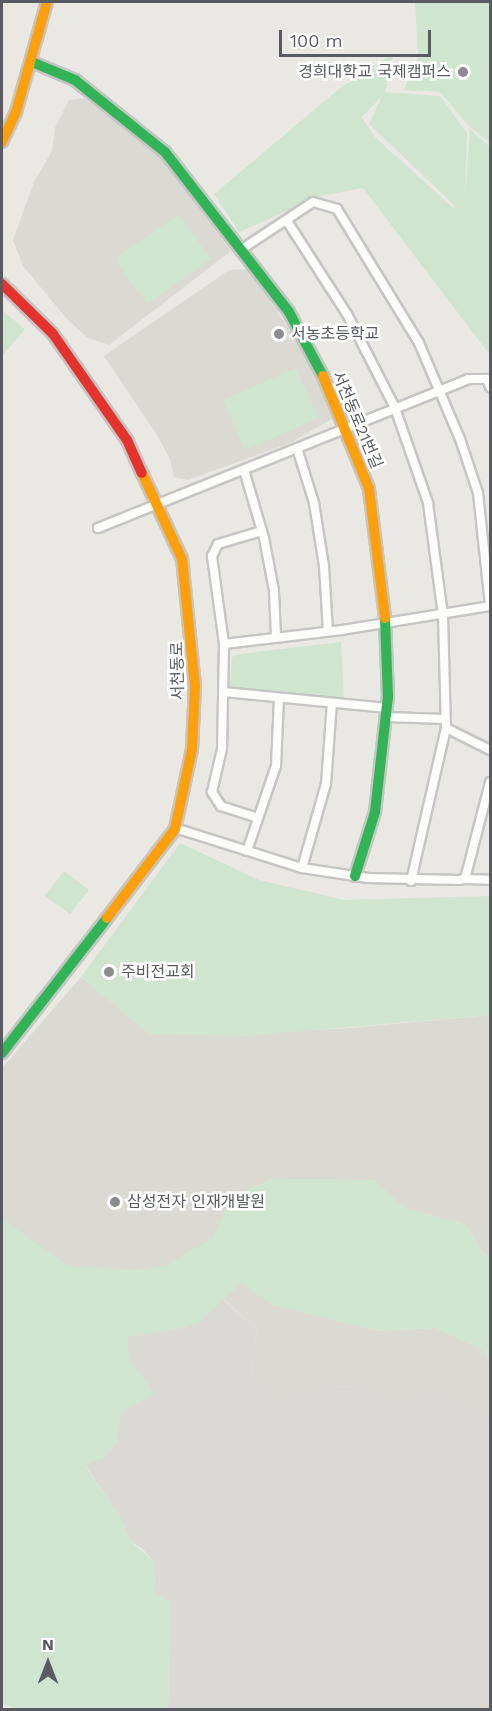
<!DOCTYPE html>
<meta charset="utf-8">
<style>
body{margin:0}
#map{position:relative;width:492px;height:1711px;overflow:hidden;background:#e9e8e3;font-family:"Work Sans","Noto Sans KR",sans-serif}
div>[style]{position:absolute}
.industrial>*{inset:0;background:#dad9d4}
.education>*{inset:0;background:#dad9d2}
.green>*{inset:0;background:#d0e5d0}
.roads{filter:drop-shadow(2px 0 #c5c5c3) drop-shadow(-2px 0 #c5c5c3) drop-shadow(0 2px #c5c5c3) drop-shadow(0 -2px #c5c5c3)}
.street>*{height:8px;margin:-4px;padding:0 4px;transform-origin:4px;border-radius:4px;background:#fcfcfb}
.fast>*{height:10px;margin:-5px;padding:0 5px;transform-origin:5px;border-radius:5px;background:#30b455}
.slow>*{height:10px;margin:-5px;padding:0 5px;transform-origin:5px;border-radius:5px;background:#ff9f0a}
.jam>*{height:10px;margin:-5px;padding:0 5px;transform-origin:5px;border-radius:5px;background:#e5322d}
.dots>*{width:16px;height:16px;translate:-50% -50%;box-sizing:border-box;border:3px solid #fff;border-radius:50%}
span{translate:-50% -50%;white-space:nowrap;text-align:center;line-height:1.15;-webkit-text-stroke:5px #fff;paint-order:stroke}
.poi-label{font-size:16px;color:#585b61}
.right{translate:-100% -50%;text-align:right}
.left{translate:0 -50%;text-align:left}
.street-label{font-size:16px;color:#585b61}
.frame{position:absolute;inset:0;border:3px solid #585b61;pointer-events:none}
.north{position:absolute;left:18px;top:1633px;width:60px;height:60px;-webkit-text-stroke:4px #fff;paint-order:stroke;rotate:0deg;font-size:16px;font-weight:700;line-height:24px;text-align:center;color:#585b61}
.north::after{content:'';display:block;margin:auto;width:21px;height:27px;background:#585b61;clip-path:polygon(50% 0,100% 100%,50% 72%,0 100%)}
.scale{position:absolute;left:279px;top:30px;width:152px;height:27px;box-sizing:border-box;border:3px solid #585b61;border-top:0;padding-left:8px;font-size:18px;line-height:21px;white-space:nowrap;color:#585b61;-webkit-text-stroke:4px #fff;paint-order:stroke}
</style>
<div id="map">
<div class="industrial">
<i style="clip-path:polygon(223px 1300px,257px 1329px,251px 1376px,280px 1400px,325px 1387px,366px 1386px,399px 1399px,442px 1392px,490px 1422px,490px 1709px,168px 1709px,170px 1602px,155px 1593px,154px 1562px,142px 1548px,131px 1542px,120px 1517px,85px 1465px,107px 1455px,117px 1440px,128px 1337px,184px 1328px,202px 1320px)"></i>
</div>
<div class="education">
<i style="clip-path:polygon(84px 98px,160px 157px,231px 251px,109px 345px,88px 338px,68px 320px,23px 266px,13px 240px,34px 182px,52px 151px,55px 128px,69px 100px)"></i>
<i style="clip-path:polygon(249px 269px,308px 357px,332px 419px,290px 443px,188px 480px,174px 477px,170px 459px,157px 435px,104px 356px,229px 270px)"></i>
<i style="clip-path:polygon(81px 977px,150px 1034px,340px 1029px,490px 1015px,490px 1257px,484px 1254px,466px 1225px,403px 1207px,374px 1180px,273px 1179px,231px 1197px,377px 1331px,435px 1328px,482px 1349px,490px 1364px,490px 1422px,442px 1392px,399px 1399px,366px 1386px,325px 1387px,280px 1400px,251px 1376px,257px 1329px,224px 1300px,202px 1320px,184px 1328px,128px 1337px,2px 1219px,2px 1068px)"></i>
</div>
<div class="green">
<i style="clip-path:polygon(415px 2px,490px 2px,490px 143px,468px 125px,440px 92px,404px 90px,418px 58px)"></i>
<i style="clip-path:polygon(evenodd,394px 53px,385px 92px,440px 96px,467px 133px,465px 197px,470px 129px,490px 147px,490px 355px,363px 188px,321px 196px,239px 232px,214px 194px,339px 89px,394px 53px,382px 96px,369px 124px,455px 206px,453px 208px,374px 136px,362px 117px,382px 96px)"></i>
<i style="clip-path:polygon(179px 214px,211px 259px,147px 304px,115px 259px)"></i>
<i style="clip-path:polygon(2px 310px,25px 329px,2px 356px)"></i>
<i style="clip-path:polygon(296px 368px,318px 418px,245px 450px,223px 400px)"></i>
<i style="clip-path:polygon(341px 642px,344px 699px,230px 688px,232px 657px,239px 654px)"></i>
<i style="clip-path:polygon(180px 843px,259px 880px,344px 900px,490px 896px,490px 1015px,244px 1036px,150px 1034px,81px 977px)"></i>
<i style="clip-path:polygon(64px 871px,89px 890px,70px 914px,45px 896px)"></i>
<i style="clip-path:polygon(273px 1179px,375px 1180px,403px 1207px,466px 1225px,484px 1254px,490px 1257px,490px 1364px,482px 1349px,435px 1328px,377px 1331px,273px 1305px,241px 1283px,202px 1320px,184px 1328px,128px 1337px,129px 1358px,154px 1394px,121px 1411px,117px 1440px,107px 1455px,85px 1466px,120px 1517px,131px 1542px,154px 1562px,155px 1593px,170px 1602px,168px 1709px,17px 1710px,2px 1703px,2px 1219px,67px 1265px,133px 1270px,165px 1266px,213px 1238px,231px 1197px)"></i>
</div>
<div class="roads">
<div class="street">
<i style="left:287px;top:221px;width:111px;rotate:57.2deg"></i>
<i style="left:347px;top:314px;width:106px;rotate:62.9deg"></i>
<i style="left:395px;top:408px;width:101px;rotate:70.8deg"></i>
<i style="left:428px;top:503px;width:113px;rotate:82.4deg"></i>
<i style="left:443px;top:615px;width:113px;rotate:88.5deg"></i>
<i style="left:446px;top:728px;width:157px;rotate:102.9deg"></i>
<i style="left:242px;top:249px;width:85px;rotate:-33.5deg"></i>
<i style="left:313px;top:202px;width:25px;rotate:16deg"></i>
<i style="left:337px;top:209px;width:157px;rotate:58.5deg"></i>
<i style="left:419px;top:343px;width:104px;rotate:66.9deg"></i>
<i style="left:460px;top:439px;width:57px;rotate:71.6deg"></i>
<i style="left:478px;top:493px;width:114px;rotate:83.9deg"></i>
<i style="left:297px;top:448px;width:58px;rotate:72.8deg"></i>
<i style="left:314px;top:503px;width:64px;rotate:81deg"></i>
<i style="left:324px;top:566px;width:65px;rotate:86.5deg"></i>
<i style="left:244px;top:470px;width:71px;rotate:73.6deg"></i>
<i style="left:264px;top:538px;width:54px;rotate:79.3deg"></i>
<i style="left:274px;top:591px;width:46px;rotate:87.5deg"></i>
<i style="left:98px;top:528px;width:399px;rotate:-21.9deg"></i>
<i style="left:468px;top:379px;width:19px"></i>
<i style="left:487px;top:379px;width:9px;rotate:69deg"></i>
<i style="left:224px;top:644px;width:119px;rotate:-6.8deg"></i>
<i style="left:342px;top:630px;width:150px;rotate:-9.2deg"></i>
<i style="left:224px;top:692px;width:164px;rotate:5.6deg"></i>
<i style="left:386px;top:717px;width:59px;rotate:1.9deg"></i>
<i style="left:446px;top:728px;width:49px;rotate:26.6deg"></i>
<i style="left:258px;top:818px;width:39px;rotate:-162deg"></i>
<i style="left:221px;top:806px;width:17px;rotate:-123deg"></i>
<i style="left:212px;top:792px;width:44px;rotate:-76.9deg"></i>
<i style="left:222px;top:749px;width:105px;rotate:-88.9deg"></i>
<i style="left:224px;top:644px;width:89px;rotate:-97.8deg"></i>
<i style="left:212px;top:556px;width:13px;rotate:-63deg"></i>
<i style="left:218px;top:544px;width:46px;rotate:-16.5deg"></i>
<i style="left:175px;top:828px;width:133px;rotate:17.5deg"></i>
<i style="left:302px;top:868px;width:67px;rotate:8.6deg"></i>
<i style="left:368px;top:878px;width:91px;rotate:1.3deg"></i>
<i style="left:459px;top:880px;width:6px;rotate:-9deg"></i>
<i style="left:465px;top:879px;width:100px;rotate:-75.5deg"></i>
<i style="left:247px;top:851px;width:90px;rotate:-71.2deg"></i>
<i style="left:276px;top:766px;width:68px;rotate:-87.5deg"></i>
<i style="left:302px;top:868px;width:87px;rotate:-74.1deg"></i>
<i style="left:326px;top:784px;width:81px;rotate:-85.8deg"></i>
<i style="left:465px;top:879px;width:25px;rotate:2deg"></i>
</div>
<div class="fast">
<i style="left:32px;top:62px;width:47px;rotate:22.7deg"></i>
<i style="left:75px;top:80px;width:115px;rotate:38.7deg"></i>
<i style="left:165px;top:152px;width:202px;rotate:52.2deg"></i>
<i style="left:289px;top:312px;width:72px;rotate:62deg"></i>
<i style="left:355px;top:876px;width:67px;rotate:-72.6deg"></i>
<i style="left:375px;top:812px;width:116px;rotate:-83.6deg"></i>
<i style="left:388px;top:697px;width:79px;rotate:-92.2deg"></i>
<i style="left:2px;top:1053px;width:171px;rotate:-52.1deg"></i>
</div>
<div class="slow">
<i style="left:2px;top:142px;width:33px;rotate:-65deg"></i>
<i style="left:16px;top:112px;width:114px;rotate:-74.3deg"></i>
<i style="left:323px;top:376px;width:122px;rotate:67.8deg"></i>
<i style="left:369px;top:489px;width:130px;rotate:82.9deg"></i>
<i style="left:107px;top:918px;width:112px;rotate:-52.6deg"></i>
<i style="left:175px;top:829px;width:82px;rotate:-78deg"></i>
<i style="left:192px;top:749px;width:63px;rotate:-87.3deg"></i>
<i style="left:195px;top:686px;width:128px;rotate:-95.8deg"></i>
<i style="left:182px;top:559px;width:95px;rotate:-114.9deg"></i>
</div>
<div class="jam">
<i style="left:2px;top:284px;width:71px;rotate:44.4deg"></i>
<i style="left:53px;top:334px;width:129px;rotate:55.1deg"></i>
<i style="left:127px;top:440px;width:36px;rotate:66deg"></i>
</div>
</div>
<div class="dots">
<i style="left:463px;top:72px;background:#8b8c8e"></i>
<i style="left:279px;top:334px;background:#8b8c8e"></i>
<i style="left:109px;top:972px;background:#8b8c8e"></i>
<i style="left:115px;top:1202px;background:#8b8c8e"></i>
</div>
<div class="poi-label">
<span class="right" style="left:451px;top:72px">경희대학교 국제캠퍼스</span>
<span class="left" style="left:291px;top:334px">서농초등학교</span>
<span class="left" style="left:121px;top:972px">주비전교회</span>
<span class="left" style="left:127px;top:1202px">삼성전자 인재개발원</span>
</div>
<div class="street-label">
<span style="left:357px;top:420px;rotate:67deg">서천동로21번길</span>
<span style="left:178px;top:671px;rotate:-91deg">서천동로</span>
</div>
<div class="frame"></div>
<div class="north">N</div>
<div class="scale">100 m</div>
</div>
